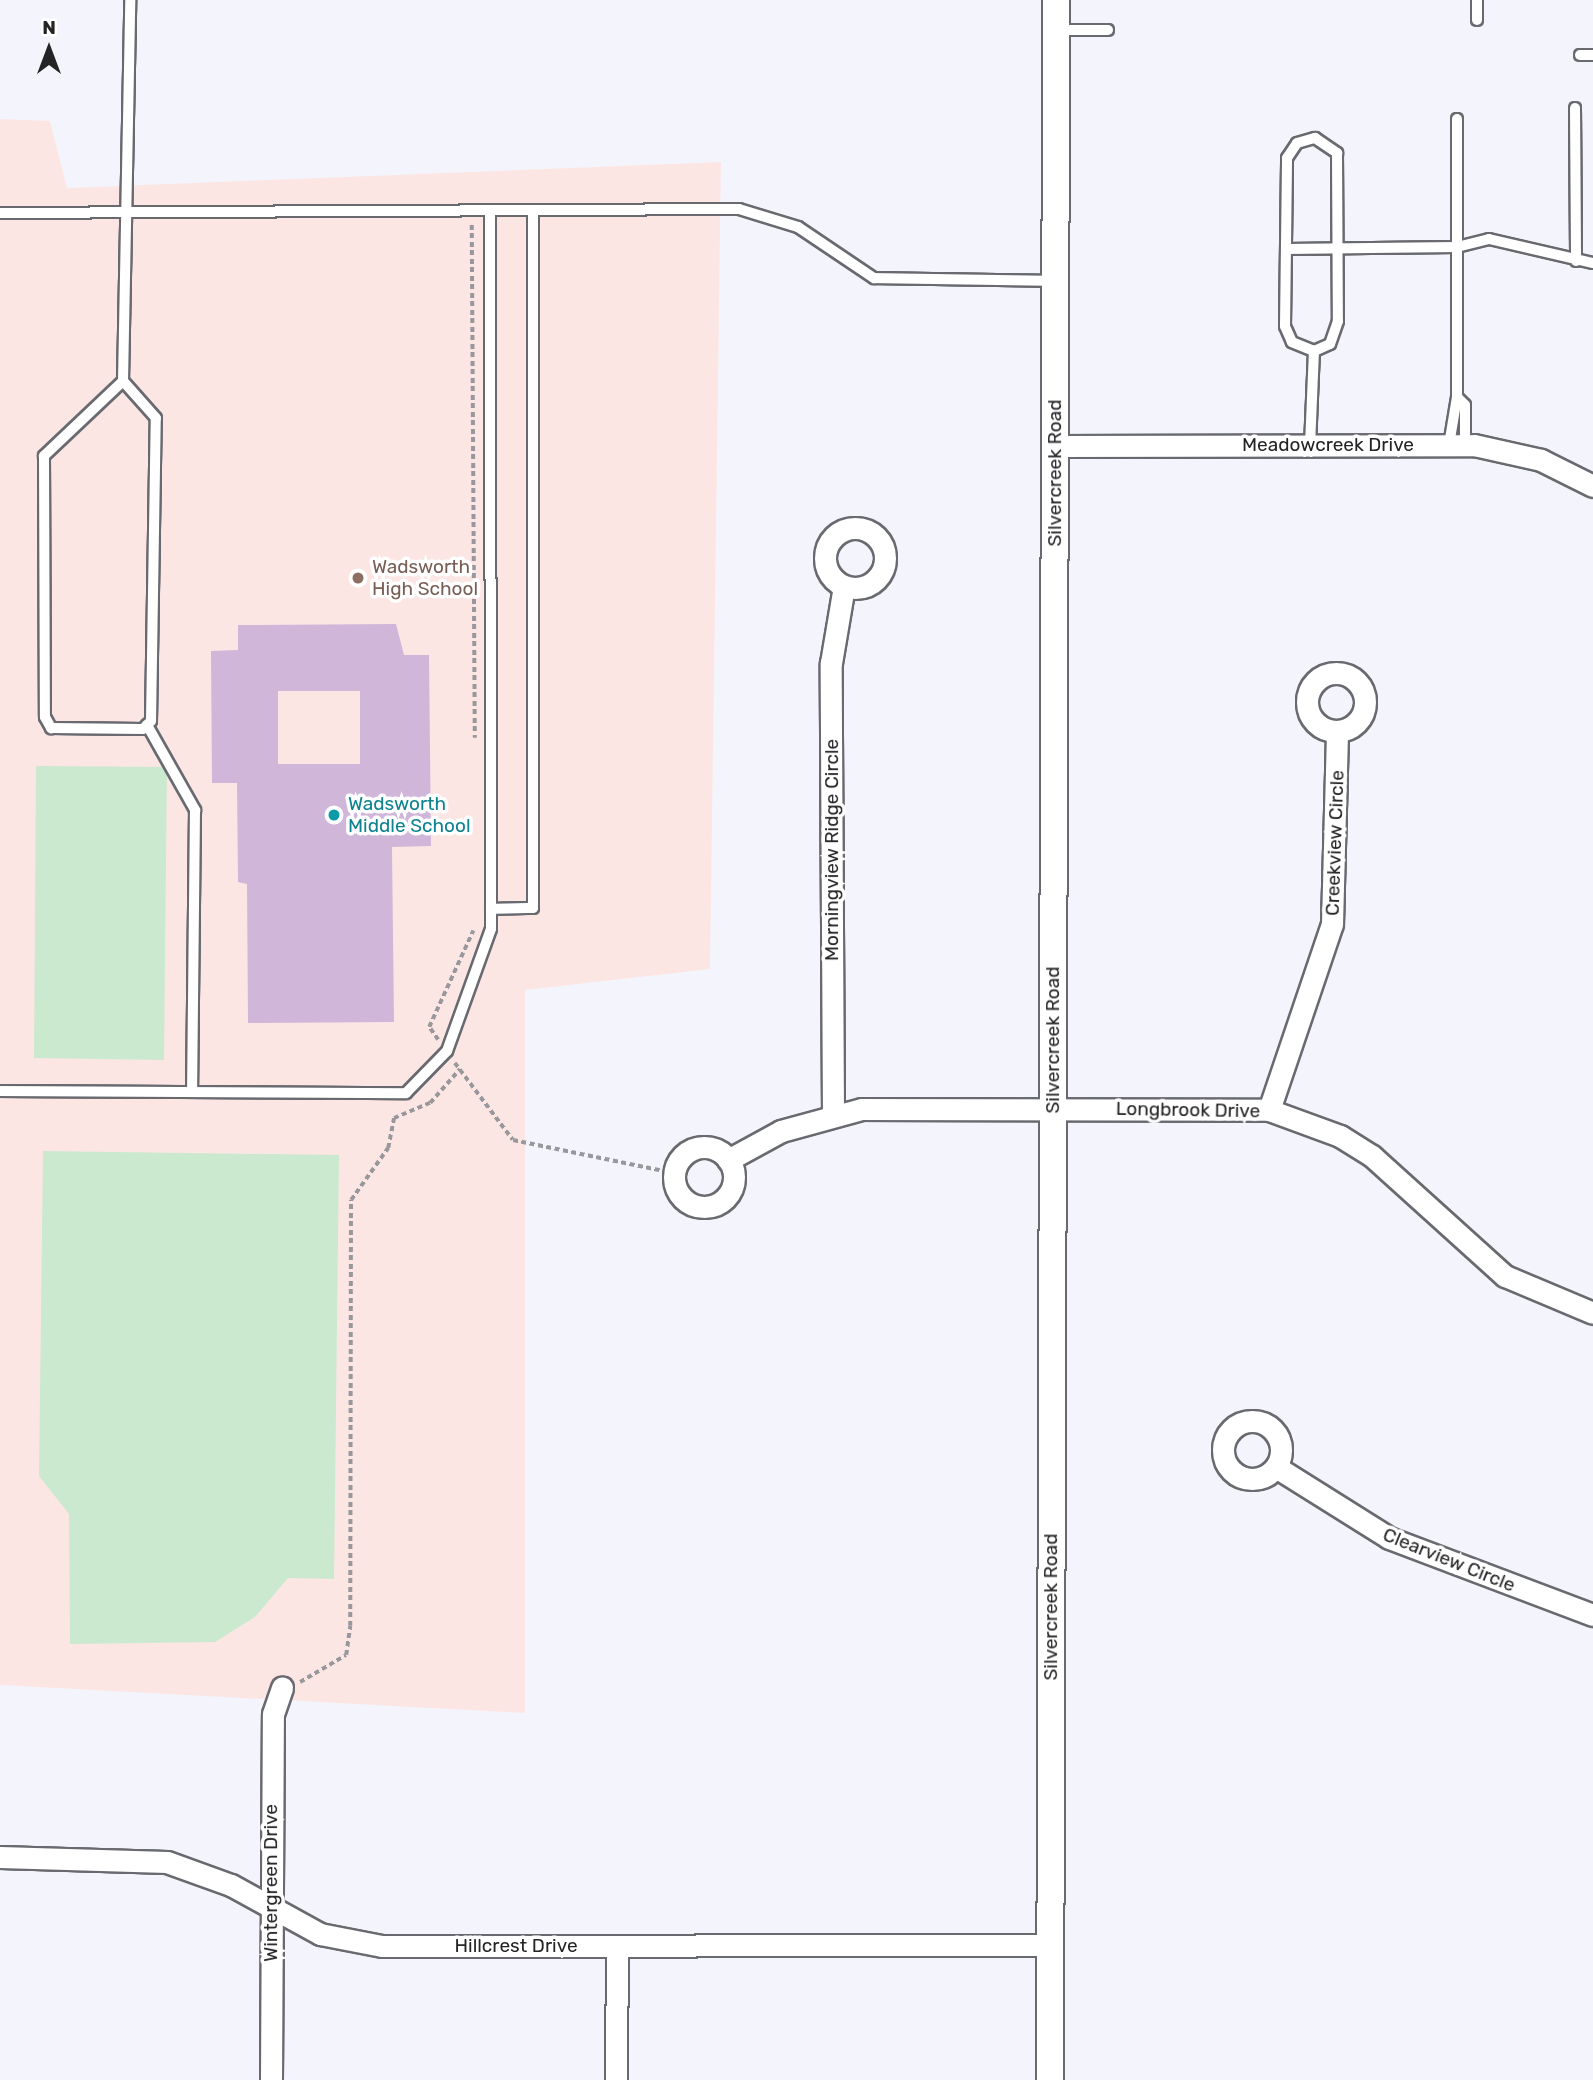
<!DOCTYPE html>
<style>
body{margin:0}
#map{position:relative;width:1593px;height:2080px;overflow:hidden;background:#f4f5fc;font-family:Rubik,sans-serif}
div>[style]{position:absolute}
.education>*{inset:0;background:#fce6e4}
.green>*{inset:0;background:#cbe9cf}
.building>*{inset:0;background:#d0b6d9}
.path>*{height:3.5px;margin-top:-1.75px;transform-origin:0;background:repeating-linear-gradient(90deg,#97979c 0 5px,transparent 0 8.5px)}
.roads{filter:drop-shadow(2px 0 #696a70) drop-shadow(-2px 0 #696a70) drop-shadow(0 2px #696a70) drop-shadow(0 -2px #696a70)}
.service>*{height:10px;margin:-5px;padding:0 5px;transform-origin:5px;border-radius:5px;background:#fff}
.minor>*{height:21px;margin:-10.5px;padding:0 10.5px;transform-origin:10.5px;border-radius:10.5px;background:#fff}
.minor>.ring{margin:-10.5px;padding:0;box-sizing:content-box;background:none;border:21px solid #fff;border-radius:50%}
.tertiary>*{height:26px;margin:-13px;padding:0 13px;transform-origin:13px;border-radius:13px;background:#fff}
.dots>*{width:19px;height:19px;translate:-50% -50%;box-sizing:border-box;border:4px solid #fff;border-radius:50%}
span{translate:-50% -50%;white-space:nowrap;text-align:center;line-height:1.15;-webkit-text-stroke:7px #fff;paint-order:stroke}
.street-label{font-size:19px;color:#242427}
.education-label{font-size:19px;color:#785e54}
.left{translate:0 -50%;text-align:left}
.culture-label{font-size:19px;color:#0d838f}
.north{position:absolute;left:14px;top:14px;width:70px;height:70px;-webkit-text-stroke:5px #fff;paint-order:stroke;rotate:0deg;font-size:19px;font-weight:700;line-height:28px;text-align:center;color:#242427}
.north::after{content:'';display:block;margin:auto;width:24px;height:32px;background:#242427;clip-path:polygon(50% 0,100% 100%,50% 72%,0 100%)}
</style>
<div id="map">
<div class="education">
<i style="clip-path:polygon(0 119px,50px 121px,67px 188px,721px 162px,710px 969px,525px 990px,525px 1713px,0 1685px)"></i>
</div>
<div class="green">
<i style="clip-path:polygon(36px 766px,167px 767px,164px 1060px,34px 1058px)"></i>
<i style="clip-path:polygon(43px 1151px,339px 1155px,334px 1579px,288px 1578px,255px 1617px,215px 1642px,70px 1644px,69px 1514px,39px 1476px)"></i>
</div>
<div class="building">
<i style="clip-path:polygon(evenodd,396px 624px,404px 655px,429px 655px,431px 846px,392px 847px,394px 1022px,248px 1023px,247px 884px,238px 882px,237px 783px,212px 783px,211px 651px,238px 650px,238px 625px,396px 624px,278px 691px,360px 691px,360px 764px,278px 764px,278px 691px)"></i>
</div>
<div class="path">
<i style="left:472px;top:225px;width:513px;rotate:89.66deg"></i>
<i style="left:438px;top:1040px;width:16px;rotate:-125deg"></i>
<i style="left:429px;top:1027px;width:106px;rotate:-65.4deg"></i>
<i style="left:455px;top:1063px;width:96px;rotate:53deg"></i>
<i style="left:513px;top:1140px;width:164px;rotate:11.6deg"></i>
<i style="left:300px;top:1682px;width:53px;rotate:-30.4deg"></i>
<i style="left:346px;top:1655px;width:29px;rotate:-82deg"></i>
<i style="left:350px;top:1626px;width:426px;rotate:-89.9deg"></i>
<i style="left:351px;top:1200px;width:64px;rotate:-54.6deg"></i>
<i style="left:388px;top:1148px;width:31px;rotate:-79deg"></i>
<i style="left:394px;top:1118px;width:39px;rotate:-23deg"></i>
<i style="left:430px;top:1103px;width:45px;rotate:-48.6deg"></i>
</div>
<div class="roads">
<div class="service">
<i style="left:1477px;top:0;width:20px;rotate:90deg"></i>
<i style="left:1056px;top:30px;width:52px"></i>
<i style="left:1580px;top:55px;width:13px"></i>
<i style="left:1575px;top:108px;width:153px;rotate:89.6deg"></i>
<i style="left:1315px;top:138px;width:27px;rotate:34deg"></i>
<i style="left:1337px;top:153px;width:168px;rotate:89.7deg"></i>
<i style="left:1338px;top:321px;width:24px;rotate:109deg"></i>
<i style="left:1330px;top:344px;width:17px;rotate:156deg"></i>
<i style="left:1314px;top:351px;width:24px;rotate:-158deg"></i>
<i style="left:1292px;top:342px;width:17px;rotate:-114deg"></i>
<i style="left:1285px;top:326px;width:168px;rotate:-89.3deg"></i>
<i style="left:1287px;top:158px;width:18px;rotate:-56deg"></i>
<i style="left:1297px;top:143px;width:19px;rotate:-16deg"></i>
<i style="left:0;top:213px;width:739px;rotate:-0.31deg"></i>
<i style="left:739px;top:209px;width:62px;rotate:17deg"></i>
<i style="left:798px;top:227px;width:92px;rotate:33.9deg"></i>
<i style="left:874px;top:278px;width:182px;rotate:0.9deg"></i>
<i style="left:1286px;top:249px;width:171px;rotate:-0.7deg"></i>
<i style="left:1457px;top:247px;width:33px;rotate:-14deg"></i>
<i style="left:1489px;top:239px;width:107px;rotate:13deg"></i>
<i style="left:123px;top:381px;width:109px;rotate:136.5deg"></i>
<i style="left:44px;top:456px;width:261px;rotate:89.8deg"></i>
<i style="left:45px;top:717px;width:13px;rotate:61deg"></i>
<i style="left:51px;top:728px;width:92px;rotate:0.6deg"></i>
<i style="left:143px;top:729px;width:11px;rotate:-45deg"></i>
<i style="left:151px;top:721px;width:303px;rotate:-89.1deg"></i>
<i style="left:156px;top:418px;width:50px;rotate:-131.7deg"></i>
<i style="left:123px;top:381px;width:381px;rotate:-88.9deg"></i>
<i style="left:1457px;top:397px;width:11px;rotate:45deg"></i>
<i style="left:1465px;top:405px;width:40px;rotate:90deg"></i>
<i style="left:1449px;top:445px;width:49px;rotate:-80.5deg"></i>
<i style="left:1457px;top:397px;width:278px;rotate:-90deg"></i>
<i style="left:1310px;top:446px;width:95px;rotate:-87.6deg"></i>
<i style="left:147px;top:725px;width:98px;rotate:60.5deg"></i>
<i style="left:195px;top:810px;width:282px;rotate:90.6deg"></i>
<i style="left:491px;top:909px;width:42px;rotate:-1.4deg"></i>
<i style="left:533px;top:908px;width:696px;rotate:-90deg"></i>
<i style="left:0;top:1091px;width:406px;rotate:0.3deg"></i>
<i style="left:406px;top:1093px;width:59px;rotate:-45.7deg"></i>
<i style="left:447px;top:1051px;width:130px;rotate:-70.2deg"></i>
<i style="left:491px;top:929px;width:716px;rotate:-90.08deg"></i>
</div>
<div class="minor">
<i style="left:1055px;top:446px;width:419px;rotate:-0.1deg"></i>
<i style="left:1474px;top:445px;width:69px;rotate:12.6deg"></i>
<i style="left:1541px;top:460px;width:58px;rotate:26.6deg"></i>
<i class="ring" style="left:825px;top:528px;width:39px;height:39px"></i>
<i class="ring" style="left:1307px;top:673px;width:37px;height:37px"></i>
<i style="left:1269px;top:1110px;width:196px;rotate:-71.3deg"></i>
<i style="left:1332px;top:924px;width:192px;rotate:-88.5deg"></i>
<i style="left:833px;top:1115px;width:452px;rotate:-90.3deg"></i>
<i style="left:831px;top:663px;width:78px;rotate:-80.4deg"></i>
<i class="ring" style="left:674px;top:1147px;width:39px;height:39px"></i>
<i style="left:728px;top:1160px;width:60px;rotate:-28.7deg"></i>
<i style="left:781px;top:1131px;width:84px;rotate:-15.2deg"></i>
<i style="left:862px;top:1109px;width:407px;rotate:0.1deg"></i>
<i style="left:1269px;top:1110px;width:76px;rotate:20.1deg"></i>
<i style="left:1340px;top:1136px;width:38px;rotate:32deg"></i>
<i style="left:1372px;top:1156px;width:179px;rotate:42.1deg"></i>
<i style="left:1505px;top:1276px;width:95px;rotate:22.8deg"></i>
<i class="ring" style="left:1223px;top:1421px;width:37px;height:37px"></i>
<i style="left:1276px;top:1467px;width:133px;rotate:32.1deg"></i>
<i style="left:1389px;top:1538px;width:218px;rotate:20.7deg"></i>
<i style="left:0;top:1857px;width:167px;rotate:1.7deg"></i>
<i style="left:167px;top:1862px;width:68px;rotate:19.8deg"></i>
<i style="left:231px;top:1885px;width:102px;rotate:28.8deg"></i>
<i style="left:320px;top:1934px;width:63px;rotate:11deg"></i>
<i style="left:382px;top:1946px;width:669px;rotate:-0.09deg"></i>
<i style="left:271px;top:2080px;width:366px;rotate:-89.7deg"></i>
<i style="left:273px;top:1714px;width:28px;rotate:-71deg"></i>
<i style="left:616px;top:2080px;width:134px;rotate:-89.6deg"></i>
</div>
<div class="tertiary">
<i style="left:1050px;top:2080px;width:2080px;rotate:-89.83deg"></i>
</div>
</div>
<div class="dots">
<i style="left:358px;top:578px;background:#8d6e63"></i>
<i style="left:334px;top:815px;background:#0f9aa8"></i>
</div>
<div class="street-label">
<span style="left:1328px;top:445px">Meadowcreek Drive</span>
<span style="left:1055px;top:473px;rotate:-90deg">Silvercreek Road</span>
<span style="left:1335px;top:843px;rotate:-88deg">Creekview Circle</span>
<span style="left:832px;top:850px;rotate:-90deg">Morningview Ridge Circle</span>
<span style="left:1053px;top:1040px;rotate:-90deg">Silvercreek Road</span>
<span style="left:1188px;top:1110px;rotate:1deg">Longbrook Drive</span>
<span style="left:1449px;top:1560px;rotate:22deg">Clearview Circle</span>
<span style="left:1051px;top:1607px;rotate:-90deg">Silvercreek Road</span>
<span style="left:271px;top:1883px;rotate:-90deg">Wintergreen Drive</span>
<span style="left:516px;top:1946px">Hillcrest Drive</span>
</div>
<div class="education-label">
<span class="left" style="left:372px;top:578px">Wadsworth<br>High School</span>
</div>
<div class="culture-label">
<span class="left" style="left:348px;top:815px">Wadsworth<br>Middle School</span>
</div>
<div class="north">N</div>
</div>
